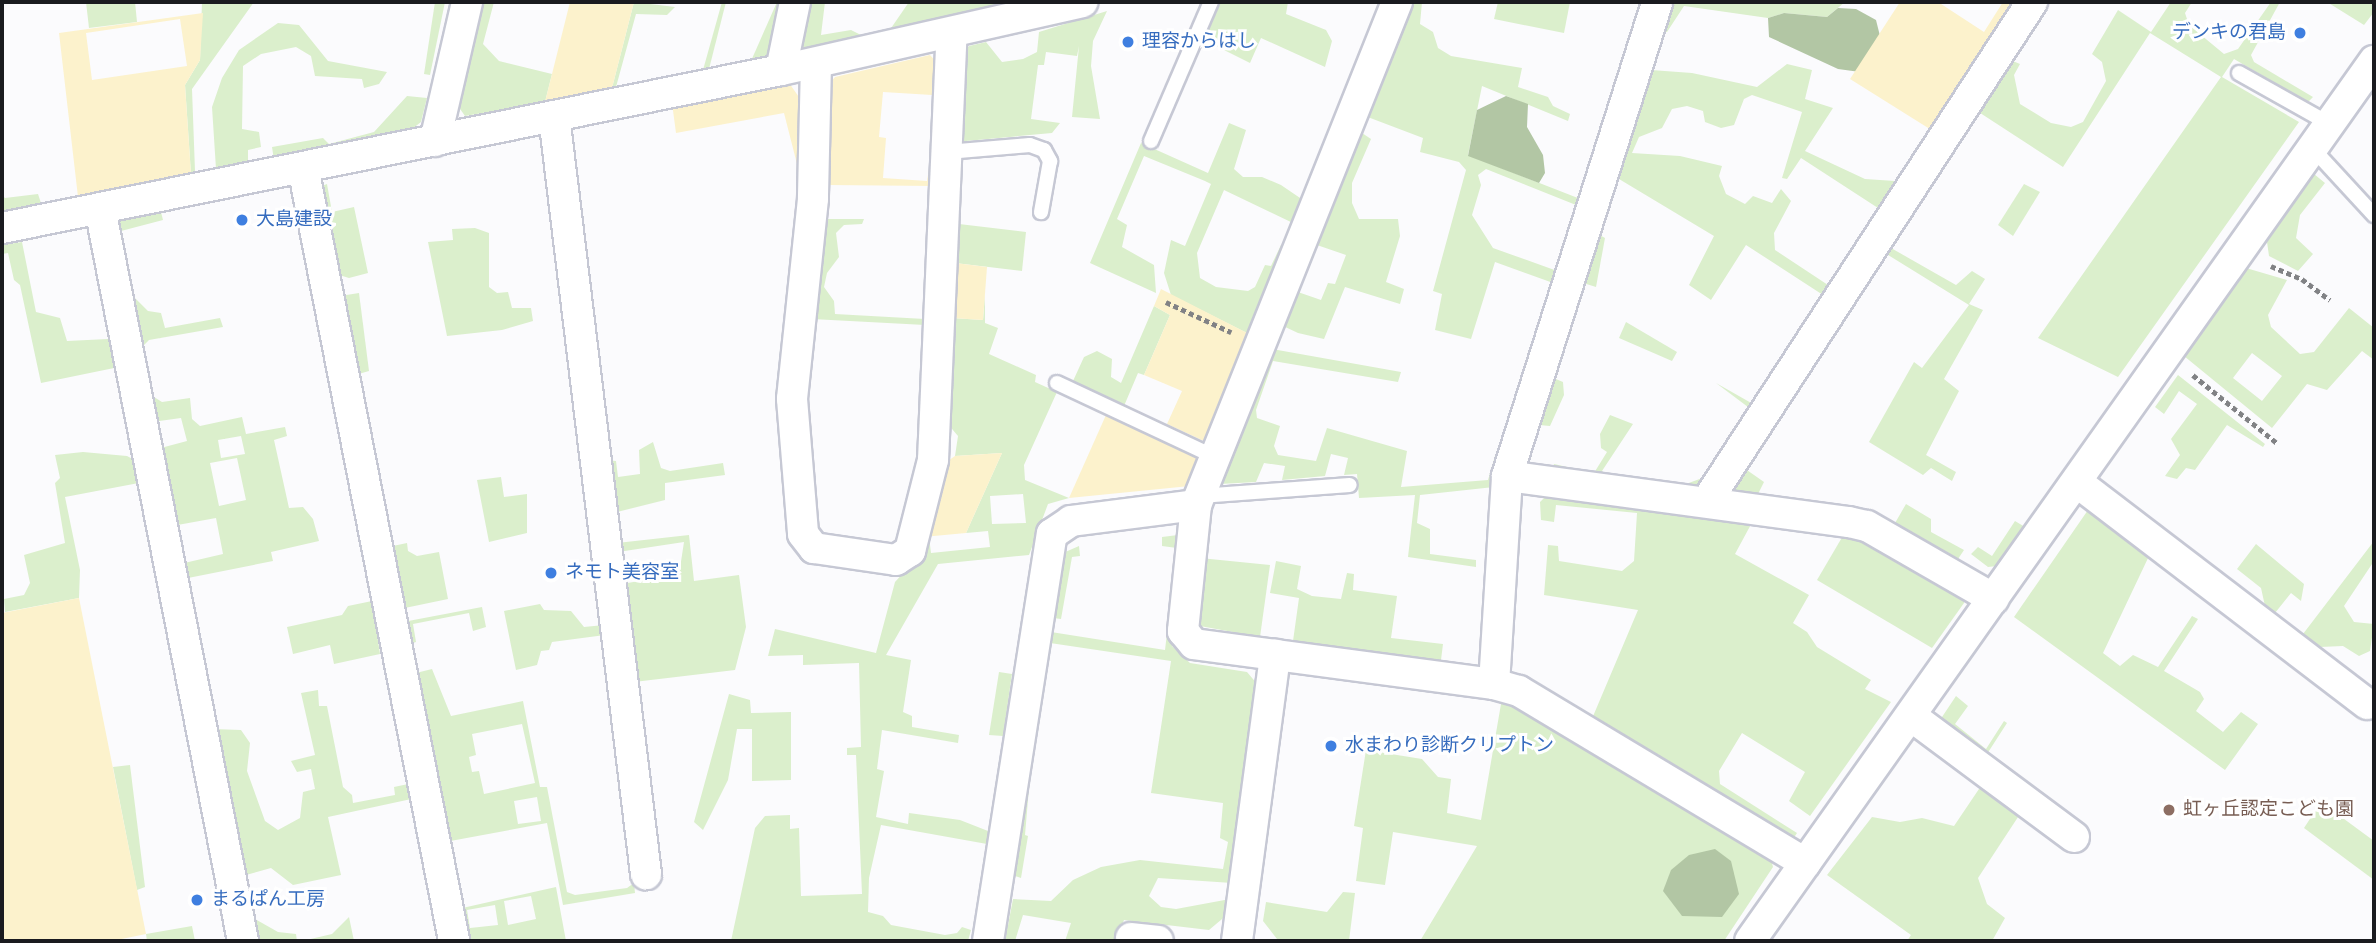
<!DOCTYPE html>
<meta charset="utf-8">
<style>
body{margin:0}
#map{position:relative;width:2376px;height:943px;overflow:hidden;background:#fbfbfd;font-family:Signika,"Noto Sans JP",sans-serif}
div>[style]{position:absolute}
.green>*{inset:0;background:#dbefcc}
.forest>*{inset:0;background:#b2c6a4}
.sand>*{inset:0;background:#fcf2cc}
.path>*{height:4.5px;margin-top:-2.25px;transform-origin:0;background:repeating-linear-gradient(90deg,#818285 0 5px,transparent 0 8.5px)}
.roads{filter:drop-shadow(2px 0 #c6c8d4) drop-shadow(-2px 0 #c6c8d4) drop-shadow(0 2px #c6c8d4) drop-shadow(0 -2px #c6c8d4)}
.service>*{height:14px;margin:-7px;padding:0 7px;transform-origin:7px;border-radius:7px;background:#fff}
.minor>*{height:30px;margin:-15px;padding:0 15px;transform-origin:15px;border-radius:15px;background:#fff}
.dots>*{width:19px;height:19px;translate:-50% -50%;box-sizing:border-box;border:4px solid #fff;border-radius:50%}
span{translate:-50% -50%;white-space:nowrap;text-align:center;line-height:1.15;-webkit-text-stroke:6px #fff;paint-order:stroke}
.shop-label{font-size:19px;color:#366cbe}
.right{translate:-100% -50%;text-align:right}
.left{translate:0 -50%;text-align:left}
.education-label{font-size:19px;color:#785e54}
.frame{position:absolute;inset:0;border:4px solid #1a1b1f;pointer-events:none}
</style>
<div id="map">
<div class="green">
<i style="clip-path:polygon(86px 2px,135px 2px,137px 22px,89px 28px)"></i>
<i style="clip-path:polygon(202px 2px,254px 2px,192px 89px,195px 171px,191px 174px,185px 85px,200px 60px)"></i>
<i style="clip-path:polygon(435px 2px,445px 2px,430px 75px,424px 74px)"></i>
<i style="clip-path:polygon(483px 2px,494px 2px,483px 44px,499px 61px,552px 74px,545px 102px,465px 116px,458px 106px)"></i>
<i style="clip-path:polygon(634px 2px,675px 7px,667px 15px,636px 14px,616px 87px,612px 88px)"></i>
<i style="clip-path:polygon(722px 2px,726px 2px,709px 69px,703px 70px)"></i>
<i style="clip-path:polygon(777px 2px,785px 2px,771px 57px,751px 61px)"></i>
<i style="clip-path:polygon(808px 2px,825px 2px,821px 35px,851px 30px,865px 37px,805px 51px,799px 44px)"></i>
<i style="clip-path:polygon(909px 2px,1004px 2px,887px 34px)"></i>
<i style="clip-path:polygon(1218px 2px,1288px 2px,1286px 14px,1326px 30px,1332px 41px,1325px 67px,1261px 38px,1250px 63px,1202px 39px)"></i>
<i style="clip-path:polygon(1412px 2px,1422px 2px,1420px 24px,1433px 32px,1438px 48px,1451px 56px,1522px 68px,1518px 87px,1548px 97px,1553px 106px,1570px 114px,1568px 121px,1482px 86px,1468px 155px,1583px 200px,1581px 207px,1486px 169px,1478px 175px,1481px 185px,1472px 215px,1493px 248px,1560px 272px,1556px 284px,1495px 262px,1471px 339px,1435px 330px,1442px 294px,1433px 291px,1466px 170px,1459px 162px,1420px 152px,1423px 138px,1365px 116px)"></i>
<i style="clip-path:polygon(1498px 2px,1570px 2px,1564px 33px,1494px 19px)"></i>
<i style="clip-path:polygon(1670px 2px,1845px 2px,1827px 17px,1784px 13px,1768px 18px,1684px 6px,1667px 32px,1660px 32px)"></i>
<i style="clip-path:polygon(2171px 2px,2192px 2px,2185px 13px,2189px 25px,2224px 54px,2238px 49px,2271px 2px,2280px 2px,2251px 55px,2254px 62px,2313px 97px,2308px 102px,2234px 59px,2222px 77px,2299px 122px,2118px 377px,2038px 338px,2221px 77px,2150px 33px,2063px 167px,1974px 109px,2008px 59px,2020px 64px,2014px 75px,2020px 104px,2051px 123px,2071px 127px,2083px 122px,2106px 81px,2102px 62px,2092px 54px,2118px 10px,2151px 32px)"></i>
<i style="clip-path:polygon(2327px 2px,2374px 2px,2374px 12px,2364px 25px)"></i>
<i style="clip-path:polygon(1107px 11px,1093px 41px,1091px 66px,1100px 119px,1072px 117px,1079px 46px,1077px 56px,1046px 52px,1044px 65px,1038px 65px,1031px 119px,1060px 123px,1052px 133px,955px 142px,960px 59px,969px 46px,986px 42px,1002px 62px,1023px 59px,1037px 52px,1039px 32px)"></i>
<i style="clip-path:polygon(278px 23px,299px 25px,328px 61px,387px 72px,379px 84px,364px 88px,362px 79px,315px 76px,311px 56px,296px 47px,261px 54px,243px 66px,242px 129px,259px 132px,261px 147px,248px 150px,248px 163px,216px 169px,212px 107px,222px 78px,239px 50px)"></i>
<i style="clip-path:polygon(1787px 64px,1812px 70px,1805px 99px,1833px 108px,1805px 151px,1865px 179px,1895px 181px,1878px 208px,1801px 158px,1787px 179px,1782px 178px,1802px 112px,1752px 95px,1744px 99px,1734px 125px,1721px 128px,1705px 122px,1703px 111px,1687px 106px,1672px 109px,1662px 128px,1639px 137px,1632px 153px,1680px 156px,1722px 166px,1719px 176px,1726px 194px,1745px 204px,1753px 196px,1772px 203px,1781px 189px,1791px 201px,1774px 233px,1775px 250px,1828px 285px,1823px 295px,1746px 245px,1711px 300px,1689px 285px,1714px 236px,1614px 176px,1651px 70px,1692px 73px,1757px 87px)"></i>
<i style="clip-path:polygon(407px 96px,427px 98px,421px 122px,403px 136px,274px 160px,272px 147px,323px 138px,329px 144px,374px 132px)"></i>
<i style="clip-path:polygon(1229px 123px,1246px 130px,1234px 169px,1243px 177px,1262px 177px,1281px 185px,1303px 200px,1295px 224px,1224px 190px,1197px 253px,1200px 278px,1216px 287px,1248px 291px,1255px 287px,1265px 265px,1271px 266px,1281px 245px,1288px 248px,1251px 335px,1171px 295px,1164px 273px,1171px 240px,1185px 246px,1211px 184px,1205px 181px,1144px 156px,1117px 219px,1127px 225px,1122px 247px,1154px 265px,1156px 293px,1090px 263px,1141px 143px,1208px 173px)"></i>
<i style="clip-path:polygon(1359px 131px,1371px 139px,1352px 183px,1352px 203px,1359px 219px,1398px 219px,1400px 236px,1386px 282px,1404px 289px,1400px 304px,1345px 287px,1324px 339px,1298px 333px,1281px 325px,1295px 291px,1321px 300px,1328px 283px,1335px 284px,1346px 255px,1314px 244px)"></i>
<i style="clip-path:polygon(2314px 174px,2325px 183px,2300px 215px,2296px 238px,2313px 254px,2298px 271px,2269px 256px,2267px 242px)"></i>
<i style="clip-path:polygon(327px 184px,332px 212px,354px 207px,368px 273px,349px 278px,336px 274px,319px 187px)"></i>
<i style="clip-path:polygon(2024px 184px,2040px 192px,2013px 236px,1998px 225px)"></i>
<i style="clip-path:polygon(38px 194px,42px 206px,2px 212px,2px 195px,5px 198px)"></i>
<i style="clip-path:polygon(161px 212px,163px 220px,121px 231px,126px 267px,114px 227px,122px 220px)"></i>
<i style="clip-path:polygon(827px 219px,864px 219px,862px 224px,844px 225px,836px 233px,839px 257px,827px 273px,824px 287px,834px 301px,835px 314px,925px 319px,925px 325px,812px 319px)"></i>
<i style="clip-path:polygon(959px 224px,1026px 232px,1022px 271px,955px 263px)"></i>
<i style="clip-path:polygon(475px 228px,489px 233px,489px 287px,497px 293px,508px 292px,512px 308px,531px 308px,533px 321px,502px 330px,447px 336px,428px 242px,453px 240px,452px 229px)"></i>
<i style="clip-path:polygon(1596px 233px,1605px 238px,1596px 287px,1580px 282px)"></i>
<i style="clip-path:polygon(22px 242px,36px 312px,60px 318px,67px 341px,108px 339px,115px 344px,119px 367px,41px 383px,20px 285px,14px 280px,8px 253px,2px 254px,2px 245px)"></i>
<i style="clip-path:polygon(1884px 244px,1956px 285px,1972px 271px,1985px 279px,1969px 304px,1983px 310px,1944px 379px,1959px 391px,1926px 455px,1956px 472px,1952px 481px,1931px 468px,1923px 475px,1869px 442px,1914px 362px,1922px 368px,1969px 305px,1880px 250px)"></i>
<i style="clip-path:polygon(evenodd,2246px 268px,2287px 280px,2268px 315px,2271px 327px,2300px 354px,2314px 352px,2349px 308px,2374px 328px,2374px 360px,2362px 351px,2327px 390px,2307px 384px,2272px 428px,2184px 356px,2246px 268px,2252px 353px,2282px 376px,2262px 401px,2233px 378px,2252px 353px)"></i>
<i style="clip-path:polygon(359px 293px,369px 371px,355px 375px,340px 296px)"></i>
<i style="clip-path:polygon(evenodd,985px 294px,985px 323px,998px 328px,989px 354px,1036px 375px,1035px 382px,1057px 392px,1024px 465px,1025px 480px,1069px 498px,1048px 504px,1029px 555px,938px 564px,886px 655px,911px 660px,903px 712px,912px 716px,912px 727px,959px 735px,958px 743px,882px 730px,877px 769px,884px 771px,876px 817px,908px 824px,909px 813px,960px 820px,988px 831px,987px 844px,881px 825px,869px 878px,868px 912px,883px 916px,891px 925px,945px 935px,957px 933px,962px 927px,971px 930px,968px 941px,731px 941px,755px 828px,765px 816px,790px 815px,790px 829px,799px 828px,801px 896px,862px 894px,856px 755px,847px 755px,847px 748px,861px 747px,859px 663px,803px 665px,803px 655px,768px 656px,775px 629px,876px 653px,895px 582px,916px 559px,923px 537px,929px 537px,931px 553px,990px 547px,988px 531px,966px 533px,1002px 453px,955px 456px,958px 436px,947px 423px,952px 318px,983px 320px,985px 294px,1023px 494px,1026px 523px,992px 524px,990px 496px,1023px 494px)"></i>
<i style="clip-path:polygon(evenodd,134px 297px,148px 311px,161px 313px,165px 328px,220px 318px,223px 327px,149px 340px,143px 346px,154px 397px,162px 402px,190px 398px,192px 419px,200px 426px,242px 417px,246px 434px,285px 427px,287px 436px,274px 440px,289px 508px,303px 507px,313px 519px,319px 541px,271px 552px,273px 561px,183px 579px,180px 564px,223px 554px,216px 518px,172px 526px,157px 449px,187px 441px,181px 418px,152px 422px,128px 298px,134px 297px,241px 436px,245px 454px,221px 458px,218px 440px,241px 436px,134px 297px,237px 458px,246px 500px,219px 506px,210px 463px,237px 458px)"></i>
<i style="clip-path:polygon(1154px 306px,1170px 315px,1144px 375px,1138px 373px,1124px 406px,1073px 381px,1084px 357px,1097px 351px,1112px 359px,1111px 377px,1121px 383px)"></i>
<i style="clip-path:polygon(1626px 322px,1677px 352px,1672px 361px,1619px 338px)"></i>
<i style="clip-path:polygon(1272px 349px,1401px 372px,1398px 382px,1273px 361px,1256px 410px,1257px 418px,1280px 426px,1274px 446px,1278px 455px,1316px 461px,1327px 428px,1407px 451px,1401px 487px,1488px 480px,1495px 456px,1503px 459px,1494px 487px,1420px 495px,1417px 523px,1430px 529px,1430px 554px,1476px 560px,1476px 567px,1408px 557px,1415px 495px,1359px 498px,1357px 474px,1344px 475px,1348px 458px,1331px 454px,1325px 476px,1282px 480px,1285px 466px,1264px 463px,1256px 482px,1220px 484px)"></i>
<i style="clip-path:polygon(2178px 375px,2265px 444px,2263px 447px,2227px 425px,2195px 470px,2186px 468px,2177px 479px,2165px 476px,2180px 455px,2171px 439px,2197px 404px,2179px 391px,2164px 414px,2155px 407px)"></i>
<i style="clip-path:polygon(1551px 377px,1563px 382px,1564px 395px,1550px 426px,1539px 425px,1527px 464px,1521px 461px)"></i>
<i style="clip-path:polygon(1716px 383px,1753px 404px,1708px 481px,1686px 489px,1658px 485px,1659px 480px,1686px 484px,1705px 477px,1748px 407px)"></i>
<i style="clip-path:polygon(1610px 415px,1633px 424px,1602px 471px,1609px 479px,1551px 472px,1554px 464px,1594px 473px,1607px 452px,1601px 448px,1600px 434px)"></i>
<i style="clip-path:polygon(653px 442px,661px 468px,670px 471px,723px 463px,725px 475px,665px 483px,665px 500px,613px 513px,606px 460px,616px 461px,618px 477px,640px 474px,639px 450px)"></i>
<i style="clip-path:polygon(83px 452px,127px 456px,140px 463px,144px 482px,65px 497px,80px 570px,79px 598px,5px 612px,4px 599px,24px 595px,30px 583px,24px 555px,65px 543px,55px 483px,60px 478px,55px 455px)"></i>
<i style="clip-path:polygon(1744px 468px,1764px 482px,1758px 494px,1736px 490px,1733px 477px)"></i>
<i style="clip-path:polygon(501px 477px,504px 497px,527px 494px,527px 533px,489px 542px,477px 480px)"></i>
<i style="clip-path:polygon(1545px 497px,1755px 517px,1735px 554px,1809px 595px,1793px 623px,1807px 632px,1817px 647px,1871px 680px,1865px 689px,1891px 702px,1810px 816px,1789px 801px,1805px 772px,1742px 733px,1719px 771px,1720px 784px,1797px 833px,1791px 842px,1591px 721px,1638px 610px,1544px 595px,1548px 545px,1558px 546px,1559px 561px,1622px 571px,1634px 561px,1637px 513px,1556px 505px,1554px 522px,1541px 520px,1540px 502px)"></i>
<i style="clip-path:polygon(1906px 504px,1931px 519px,1931px 532px,1964px 550px,1954px 565px,1891px 530px)"></i>
<i style="clip-path:polygon(2088px 510px,2149px 556px,2103px 653px,2120px 666px,2133px 655px,2158px 667px,2192px 616px,2198px 619px,2164px 671px,2200px 692px,2204px 699px,2196px 711px,2223px 732px,2241px 712px,2258px 724px,2225px 770px,2014px 617px)"></i>
<i style="clip-path:polygon(2015px 521px,2025px 527px,1997px 566px,1988px 567px,1971px 554px,1978px 547px,1992px 556px)"></i>
<i style="clip-path:polygon(1844px 534px,1860px 534px,1965px 596px,1964px 603px,1932px 648px,1817px 580px)"></i>
<i style="clip-path:polygon(689px 535px,694px 581px,739px 575px,746px 627px,735px 670px,634px 682px,622px 584px,673px 575px,680px 568px,684px 542px,618px 552px,617px 543px)"></i>
<i style="clip-path:polygon(1178px 535px,1184px 543px,1172px 646px,1190px 663px,1247px 672px,1258px 685px,1232px 883px,1158px 878px,1149px 896px,1161px 907px,1176px 909px,1230px 899px,1228px 914px,1209px 930px,1124px 920px,1115px 941px,1065px 941px,1071px 923px,1023px 915px,1015px 941px,1005px 941px,1013px 899px,1051px 901px,1073px 880px,1101px 867px,1140px 860px,1223px 869px,1228px 842px,1220px 838px,1223px 803px,1151px 793px,1171px 661px,1050px 643px,1051px 632px,1165px 650px,1177px 548px,1162px 546px,1162px 537px)"></i>
<i style="clip-path:polygon(2374px 541px,2374px 561px,2344px 606px,2354px 622px,2374px 624px,2370px 651px,2359px 656px,2343px 646px,2320px 647px,2303px 634px)"></i>
<i style="clip-path:polygon(407px 543px,408px 551px,417px 556px,439px 552px,448px 599px,400px 609px,388px 547px)"></i>
<i style="clip-path:polygon(2256px 544px,2304px 584px,2301px 601px,2291px 593px,2275px 613px,2265px 606px,2261px 588px,2237px 569px)"></i>
<i style="clip-path:polygon(1079px 546px,1080px 556px,1072px 557px,1061px 619px,1053px 618px,1063px 553px)"></i>
<i style="clip-path:polygon(1200px 558px,1270px 565px,1260px 637px,1200px 626px,1195px 616px)"></i>
<i style="clip-path:polygon(1276px 561px,1301px 566px,1297px 589px,1312px 596px,1341px 599px,1347px 573px,1354px 574px,1353px 590px,1397px 596px,1391px 638px,1443px 644px,1441px 660px,1293px 641px,1299px 598px,1270px 593px)"></i>
<i style="clip-path:polygon(372px 601px,380px 654px,334px 664px,330px 645px,293px 654px,287px 627px,342px 615px,348px 606px)"></i>
<i style="clip-path:polygon(540px 604px,544px 610px,571px 611px,584px 627px,604px 625px,605px 635px,552px 642px,549px 650px,541px 651px,537px 665px,516px 670px,504px 611px)"></i>
<i style="clip-path:polygon(482px 607px,486px 627px,473px 631px,469px 613px,413px 624px,416px 642px,407px 645px,403px 622px)"></i>
<i style="clip-path:polygon(evenodd,432px 669px,451px 716px,523px 701px,540px 787px,547px 787px,567px 892px,575px 895px,627px 888px,634px 883px,635px 893px,563px 905px,547px 823px,445px 842px,412px 674px,432px 669px,522px 724px,535px 783px,484px 794px,479px 771px,472px 772px,469px 757px,476px 755px,472px 734px,522px 724px,432px 669px,537px 797px,541px 821px,518px 824px,514px 801px,537px 797px)"></i>
<i style="clip-path:polygon(999px 672px,1012px 674px,1003px 736px,989px 735px)"></i>
<i style="clip-path:polygon(318px 690px,319px 706px,327px 706px,343px 787px,352px 795px,353px 803px,395px 795px,394px 787px,413px 783px,416px 798px,328px 817px,341px 875px,293px 885px,271px 868px,246px 875px,255px 919px,278px 932px,296px 934px,297px 941px,255px 941px,213px 729px,241px 730px,250px 743px,247px 771px,265px 821px,278px 830px,300px 818px,303px 792px,315px 789px,311px 769px,297px 772px,291px 761px,315px 755px,301px 693px)"></i>
<i style="clip-path:polygon(729px 694px,750px 700px,751px 713px,791px 712px,791px 780px,752px 781px,752px 729px,737px 729px,728px 780px,703px 830px,694px 822px)"></i>
<i style="clip-path:polygon(1956px 696px,1968px 706px,1955px 724px,1986px 749px,2004px 721px,2007px 723px,1987px 754px,1940px 720px)"></i>
<i style="clip-path:polygon(1517px 702px,1770px 856px,1773px 867px,1724px 941px,1420px 941px,1477px 846px,1393px 832px,1385px 885px,1356px 881px,1363px 828px,1354px 826px,1366px 750px,1422px 759px,1438px 777px,1451px 779px,1447px 813px,1481px 820px,1501px 704px)"></i>
<i style="clip-path:polygon(130px 765px,145px 887px,137px 890px,113px 767px)"></i>
<i style="clip-path:polygon(1981px 786px,2020px 814px,1978px 878px,1987px 904px,2005px 918px,1992px 941px,1907px 941px,1911px 935px,1827px 875px,1872px 817px,1900px 822px,1922px 818px,1954px 826px)"></i>
<i style="clip-path:polygon(1029px 788px,1025px 835px,1028px 836px,1021px 878px,1015px 876px)"></i>
<i style="clip-path:polygon(2321px 802px,2374px 841px,2374px 880px,2304px 828px)"></i>
<i style="clip-path:polygon(evenodd,556px 887px,566px 941px,467px 941px,458px 909px,556px 887px,531px 896px,536px 919px,508px 925px,504px 901px,531px 896px,556px 887px,495px 905px,498px 925px,470px 928px,467px 910px,495px 905px)"></i>
<i style="clip-path:polygon(1343px 892px,1355px 893px,1349px 941px,1277px 939px,1263px 921px,1266px 902px,1327px 912px)"></i>
<i style="clip-path:polygon(349px 917px,354px 941px,302px 941px,332px 934px)"></i>
<i style="clip-path:polygon(192px 926px,195px 941px,147px 941px,146px 934px)"></i>
</div>
<div class="forest">
<i style="clip-path:polygon(1838px 8px,1856px 9px,1876px 20px,1881px 40px,1860px 72px,1838px 69px,1769px 37px,1768px 18px,1784px 13px,1827px 17px)"></i>
<i style="clip-path:polygon(1506px 96px,1528px 104px,1527px 127px,1543px 155px,1545px 173px,1539px 183px,1468px 156px,1477px 110px)"></i>
<i style="clip-path:polygon(1715px 849px,1731px 861px,1739px 894px,1722px 917px,1682px 916px,1663px 891px,1671px 870px,1689px 855px)"></i>
</div>
<div class="sand">
<i style="clip-path:polygon(570px 2px,634px 2px,612px 88px,545px 102px)"></i>
<i style="clip-path:polygon(1900px 2px,1938px 2px,1984px 32px,2003px 2px,2019px 2px,1933px 131px,1850px 79px)"></i>
<i style="clip-path:polygon(evenodd,203px 13px,200px 60px,185px 85px,191px 174px,78px 197px,59px 33px,203px 13px,180px 19px,187px 66px,92px 80px,86px 33px,180px 19px)"></i>
<i style="clip-path:polygon(evenodd,930px 55px,941px 67px,935px 186px,827px 185px,826px 88px,835px 77px,930px 55px,883px 92px,932px 95px,933px 145px,927px 181px,883px 178px,886px 138px,879px 137px,883px 92px)"></i>
<i style="clip-path:polygon(787px 80px,801px 100px,798px 168px,784px 113px,676px 133px,672px 103px)"></i>
<i style="clip-path:polygon(955px 263px,987px 267px,983px 320px,952px 318px)"></i>
<i style="clip-path:polygon(1161px 289px,1251px 335px,1206px 442px,1167px 424px,1182px 391px,1144px 375px,1170px 315px,1154px 306px)"></i>
<i style="clip-path:polygon(1106px 415px,1202px 459px,1190px 486px,1069px 498px)"></i>
<i style="clip-path:polygon(1002px 453px,966px 533px,923px 537px,942px 465px,955px 456px)"></i>
<i style="clip-path:polygon(79px 598px,146px 934px,112px 941px,2px 941px,2px 613px)"></i>
</div>
<div class="path">
<i style="left:2271px;top:266px;width:34px;rotate:23deg"></i>
<i style="left:2302px;top:279px;width:35px;rotate:37deg"></i>
<i style="left:1166px;top:302px;width:72px;rotate:24.8deg"></i>
<i style="left:2193px;top:375px;width:108px;rotate:39deg"></i>
</div>
<div class="roads">
<div class="service">
<i style="left:2239px;top:73px;width:104px;rotate:29.3deg"></i>
<i style="left:1151px;top:141px;width:151px;rotate:-66.7deg"></i>
<i style="left:2313px;top:149px;width:90px;rotate:47.3deg"></i>
<i style="left:947px;top:152px;width:83px;rotate:-4.8deg"></i>
<i style="left:1030px;top:145px;width:15px;rotate:20deg"></i>
<i style="left:1044px;top:150px;width:13px;rotate:61deg"></i>
<i style="left:1050px;top:161px;width:52px;rotate:100deg"></i>
<i style="left:1057px;top:383px;width:174px;rotate:25.1deg"></i>
<i style="left:1200px;top:496px;width:150px;rotate:-4.2deg"></i>
</div>
<div class="minor">
<i style="left:1397px;top:2px;width:542px;rotate:111.78deg"></i>
<i style="left:1196px;top:505px;width:127px;rotate:95.9deg"></i>
<i style="left:1183px;top:631px;width:17px;rotate:50deg"></i>
<i style="left:1194px;top:644px;width:303px;rotate:7.6deg"></i>
<i style="left:1494px;top:684px;width:208px;rotate:-86.4deg"></i>
<i style="left:1507px;top:476px;width:497px;rotate:-72.4deg"></i>
<i style="left:816px;top:63px;width:136px;rotate:91.3deg"></i>
<i style="left:813px;top:199px;width:201px;rotate:96deg"></i>
<i style="left:792px;top:399px;width:135px;rotate:85.3deg"></i>
<i style="left:803px;top:534px;width:18px;rotate:52deg"></i>
<i style="left:814px;top:548px;width:83px;rotate:8.3deg"></i>
<i style="left:896px;top:560px;width:17px;rotate:-33deg"></i>
<i style="left:910px;top:551px;width:94px;rotate:-75.8deg"></i>
<i style="left:933px;top:460px;width:427px;rotate:-87.5deg"></i>
<i style="left:781px;top:70px;width:69px;rotate:-78.4deg"></i>
<i style="left:554px;top:116px;width:764px;rotate:83.08deg"></i>
<i style="left:435px;top:141px;width:143px;rotate:-77deg"></i>
<i style="left:303px;top:167px;width:788px;rotate:78.95deg"></i>
<i style="left:100px;top:208px;width:747px;rotate:78.96deg"></i>
<i style="left:2px;top:228px;width:795px;rotate:-11.47deg"></i>
<i style="left:781px;top:70px;width:309px;rotate:-12.7deg"></i>
<i style="left:1507px;top:476px;width:345px;rotate:7.7deg"></i>
<i style="left:1849px;top:522px;width:18px;rotate:13deg"></i>
<i style="left:1867px;top:526px;width:146px;rotate:29.9deg"></i>
<i style="left:2078px;top:483px;width:364px;rotate:37.4deg"></i>
<i style="left:1707px;top:501px;width:596px;rotate:-56.92deg"></i>
<i style="left:1494px;top:684px;width:26px;rotate:16deg"></i>
<i style="left:1519px;top:691px;width:334px;rotate:31deg"></i>
<i style="left:1911px;top:716px;width:203px;rotate:36.6deg"></i>
<i style="left:1131px;top:938px;width:27px;rotate:6deg"></i>
<i style="left:988px;top:941px;width:412px;rotate:-81.1deg"></i>
<i style="left:1052px;top:534px;width:23px;rotate:-34deg"></i>
<i style="left:1071px;top:521px;width:126px;rotate:-7.3deg"></i>
<i style="left:1237px;top:941px;width:289px;rotate:-82.4deg"></i>
<i style="left:1750px;top:941px;width:1079px;rotate:-54.66deg"></i>
</div>
</div>
<div class="dots">
<i style="left:2300px;top:33px;background:#3f7fe0"></i>
<i style="left:1128px;top:42px;background:#3f7fe0"></i>
<i style="left:242px;top:220px;background:#3f7fe0"></i>
<i style="left:551px;top:573px;background:#3f7fe0"></i>
<i style="left:1331px;top:746px;background:#3f7fe0"></i>
<i style="left:2169px;top:810px;background:#8d6e63"></i>
<i style="left:197px;top:900px;background:#3f7fe0"></i>
</div>
<div class="shop-label">
<span class="right" style="left:2286px;top:33px">デンキの君島</span>
<span class="left" style="left:1142px;top:42px">理容からはし</span>
<span class="left" style="left:256px;top:220px">大島建設</span>
<span class="left" style="left:565px;top:573px">ネモト美容室</span>
<span class="left" style="left:1345px;top:746px">水まわり診断クリプトン</span>
<span class="left" style="left:211px;top:900px">まるぱん工房</span>
</div>
<div class="education-label">
<span class="left" style="left:2183px;top:810px">虹ヶ丘認定こども園</span>
</div>
<div class="frame"></div>
</div>
